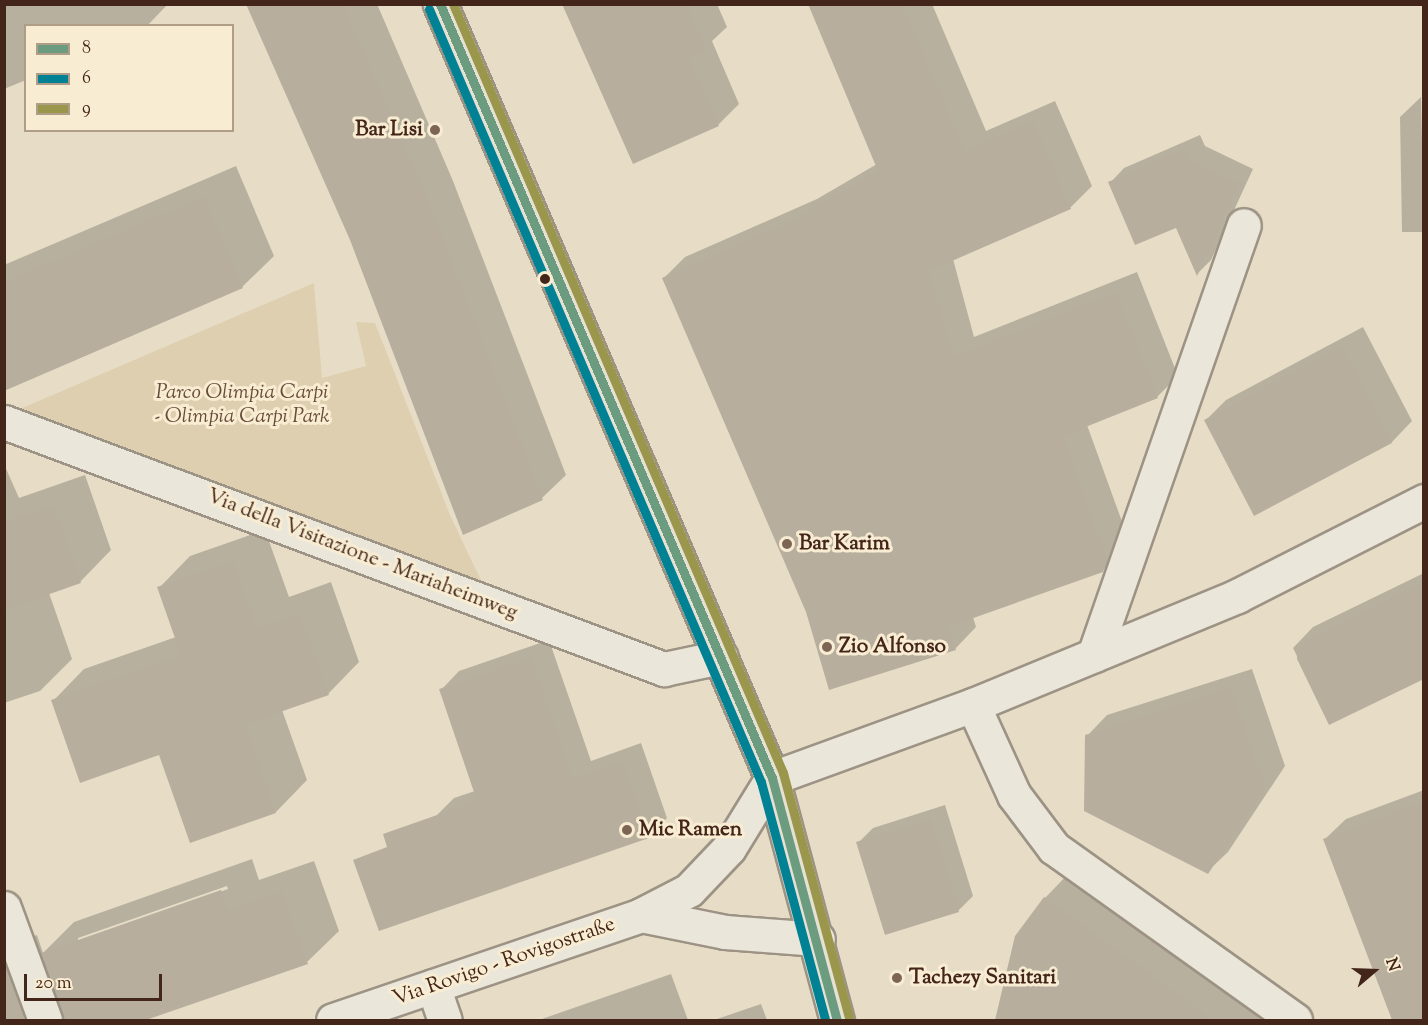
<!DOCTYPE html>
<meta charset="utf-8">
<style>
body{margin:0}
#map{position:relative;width:1428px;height:1025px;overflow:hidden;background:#e7ddc6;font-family:"Sorts Mill Goudy",serif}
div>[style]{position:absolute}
.green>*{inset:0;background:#decfb0}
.shadow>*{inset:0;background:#0003}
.building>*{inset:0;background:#b7ae9e}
.roads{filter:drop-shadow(2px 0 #9d9385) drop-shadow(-2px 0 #9d9385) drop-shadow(0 2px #9d9385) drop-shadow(0 -2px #9d9385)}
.minor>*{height:33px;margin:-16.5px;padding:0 16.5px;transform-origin:16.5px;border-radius:16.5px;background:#ebe6da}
.major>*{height:33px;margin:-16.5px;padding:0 16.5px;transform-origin:16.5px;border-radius:16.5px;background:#e7e1d4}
.bus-1>*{height:9px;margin:-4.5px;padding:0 4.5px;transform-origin:4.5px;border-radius:4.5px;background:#6c9c7f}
.bus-2>*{height:9px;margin:-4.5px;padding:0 4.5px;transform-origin:4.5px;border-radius:4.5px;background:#008294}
.bus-3>*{height:9px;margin:-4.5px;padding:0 4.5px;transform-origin:4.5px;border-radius:4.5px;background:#9a974d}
.dots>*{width:16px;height:16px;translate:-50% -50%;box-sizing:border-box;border:3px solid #f8edd2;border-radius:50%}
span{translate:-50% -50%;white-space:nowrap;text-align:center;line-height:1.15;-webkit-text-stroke:6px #f8edd2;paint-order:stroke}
.poi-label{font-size:21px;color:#442519;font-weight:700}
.right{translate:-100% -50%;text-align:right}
.left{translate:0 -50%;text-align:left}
.park-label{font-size:21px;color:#684c3a;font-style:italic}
.street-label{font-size:21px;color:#442519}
.frame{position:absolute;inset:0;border:6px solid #442519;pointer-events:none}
.legend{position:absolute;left:24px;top:24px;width:210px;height:108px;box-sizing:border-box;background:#f8edd2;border:2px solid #b09d88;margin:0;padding:8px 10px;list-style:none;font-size:18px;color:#442519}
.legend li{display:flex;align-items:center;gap:12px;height:30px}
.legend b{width:30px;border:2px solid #b09d88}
.north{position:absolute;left:1344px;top:941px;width:60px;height:60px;-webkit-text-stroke:4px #f8edd2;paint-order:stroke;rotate:71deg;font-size:16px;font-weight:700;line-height:24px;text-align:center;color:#442519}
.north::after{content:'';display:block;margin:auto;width:21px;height:27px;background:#442519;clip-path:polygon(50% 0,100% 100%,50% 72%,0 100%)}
.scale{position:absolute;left:24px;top:974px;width:138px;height:27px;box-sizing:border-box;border:3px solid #442519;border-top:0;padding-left:8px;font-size:18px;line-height:21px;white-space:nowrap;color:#442519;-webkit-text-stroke:4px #f8edd2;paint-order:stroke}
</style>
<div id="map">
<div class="green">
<i style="clip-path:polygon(314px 283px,322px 378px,366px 366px,356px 322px,375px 323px,450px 515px,484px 587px,20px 409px)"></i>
</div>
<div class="shadow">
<i style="clip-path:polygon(4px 4px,168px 4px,147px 26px,26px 26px,26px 80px,4px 89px)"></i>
<i style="clip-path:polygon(248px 4px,377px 4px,453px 181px,566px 475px,542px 498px)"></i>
<i style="clip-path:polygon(564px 4px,717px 4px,727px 27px,712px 41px,739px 104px,718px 125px)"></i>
<i style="clip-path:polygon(809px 4px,932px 4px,986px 131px,1055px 101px,1092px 186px,1071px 207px,953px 259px,974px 337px,1137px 272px,1178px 376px,1157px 397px,1087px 425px,1128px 538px,1124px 549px,1102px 571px,973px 617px,976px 627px,955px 649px,807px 612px,664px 278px,685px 257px,817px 199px,877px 164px)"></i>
<i style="clip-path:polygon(1421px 97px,1424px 232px,1402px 232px,1400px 117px)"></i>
<i style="clip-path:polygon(1200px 135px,1205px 146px,1253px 169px,1211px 260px,1197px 274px,1177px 226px,1110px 183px,1124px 168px)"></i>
<i style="clip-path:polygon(236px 166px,274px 256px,242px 287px,4px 389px,4px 265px)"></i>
<i style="clip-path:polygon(1363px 327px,1412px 421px,1392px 442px,1254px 514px,1206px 420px,1226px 400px)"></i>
<i style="clip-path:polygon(4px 464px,19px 498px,85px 475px,111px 550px,80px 582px,49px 593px,72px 659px,40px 691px,4px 703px)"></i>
<i style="clip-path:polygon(265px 530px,289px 597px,331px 582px,359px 662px,328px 694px,282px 710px,307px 780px,276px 812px,53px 701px,84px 669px,176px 637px,159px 588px,190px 556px)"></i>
<i style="clip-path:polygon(1424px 573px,1424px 677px,1330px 723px,1293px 648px,1313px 627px)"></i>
<i style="clip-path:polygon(549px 640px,591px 761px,641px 743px,667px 818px,648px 836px,436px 816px,454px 798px,475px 791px,441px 690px,459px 671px)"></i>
<i style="clip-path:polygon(1252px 669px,1285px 766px,1228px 852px,1207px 872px,1087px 736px,1107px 715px)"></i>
<i style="clip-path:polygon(1424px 790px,1424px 1020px,1394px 1020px,1325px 839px,1346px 819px)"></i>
<i style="clip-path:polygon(945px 805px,973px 896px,959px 910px,886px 933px,858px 843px,873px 828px)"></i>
<i style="clip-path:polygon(evenodd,252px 859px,259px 880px,314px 861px,339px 931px,307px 962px,141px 1020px,4px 1020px,4px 946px,37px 935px,43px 953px,74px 922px,252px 859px,227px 886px,228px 889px,78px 942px,78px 938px,227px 886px)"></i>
<i style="clip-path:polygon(1070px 872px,1273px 1020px,997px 1017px,1045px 898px)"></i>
<i style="clip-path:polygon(671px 974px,688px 1020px,539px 1020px)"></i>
<i style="clip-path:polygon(761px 1004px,767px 1020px,714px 1020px)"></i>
</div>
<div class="building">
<i style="clip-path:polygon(246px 4px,343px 4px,430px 205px,543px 500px,463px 535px,350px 240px)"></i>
<i style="clip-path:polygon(562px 4px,687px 4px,706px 49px,689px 57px,719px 126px,633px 164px)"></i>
<i style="clip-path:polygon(808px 4px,902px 4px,965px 151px,1033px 121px,1071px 209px,929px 271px,953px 357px,1116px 292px,1158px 398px,1063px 436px,1107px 561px,1103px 572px,948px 627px,956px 650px,829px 690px,806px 612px,662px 278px,794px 220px,878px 171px)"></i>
<i style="clip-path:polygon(1185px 149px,1191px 161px,1240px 184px,1197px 276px,1176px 228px,1135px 245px,1108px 182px)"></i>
<i style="clip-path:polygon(204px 197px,243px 288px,4px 391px,4px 282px)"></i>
<i style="clip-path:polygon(1342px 347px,1392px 443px,1254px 516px,1204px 420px)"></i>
<i style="clip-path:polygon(53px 505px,81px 583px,4px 610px,4px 522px)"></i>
<i style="clip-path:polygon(233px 561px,257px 628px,299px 613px,329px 695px,245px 724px,276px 813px,190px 843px,159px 755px,80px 783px,51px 700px,181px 655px,157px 587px)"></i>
<i style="clip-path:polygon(1424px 582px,1424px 679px,1329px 725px,1297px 659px,1297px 645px)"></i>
<i style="clip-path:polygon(531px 658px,572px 779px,622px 761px,649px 838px,379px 931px,353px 860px,387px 847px,383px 834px,477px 801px,439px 689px)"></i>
<i style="clip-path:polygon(1231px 688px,1265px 788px,1208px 874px,1084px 811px,1085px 735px)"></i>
<i style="clip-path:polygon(1424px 802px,1424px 1020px,1392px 1020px,1323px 839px)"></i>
<i style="clip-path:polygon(931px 819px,959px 912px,885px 935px,856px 842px)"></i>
<i style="clip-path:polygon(221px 890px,228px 911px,282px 891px,308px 964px,146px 1020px,63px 1020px,41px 953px)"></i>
<i style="clip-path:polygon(1044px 897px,1213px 1020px,995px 1020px,1015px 936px)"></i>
<i style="clip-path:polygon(4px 966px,5px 966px,25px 1020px,4px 1020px)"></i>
</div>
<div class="roads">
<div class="minor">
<i style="left:4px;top:422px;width:705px;rotate:20.52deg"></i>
<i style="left:664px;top:669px;width:58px;rotate:-11.9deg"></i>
<i style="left:1094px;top:655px;width:455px;rotate:-70.8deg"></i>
<i style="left:973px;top:705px;width:99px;rotate:65.5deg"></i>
<i style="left:1014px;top:795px;width:66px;rotate:53deg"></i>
<i style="left:1054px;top:848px;width:296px;rotate:35.5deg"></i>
<i style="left:4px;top:908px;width:119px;rotate:69.9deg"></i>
<i style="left:641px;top:915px;width:54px;rotate:-27.5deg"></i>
<i style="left:689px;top:890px;width:58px;rotate:-46.4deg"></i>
<i style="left:729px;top:848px;width:82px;rotate:-58.4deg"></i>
<i style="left:772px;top:778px;width:214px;rotate:-20deg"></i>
<i style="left:973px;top:705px;width:286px;rotate:-22.4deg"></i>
<i style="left:1237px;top:596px;width:210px;rotate:-26.9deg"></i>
<i style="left:433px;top:986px;width:36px;rotate:71deg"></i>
<i style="left:333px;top:1020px;width:325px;rotate:-18.8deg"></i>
<i style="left:641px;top:915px;width:86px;rotate:11.4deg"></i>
<i style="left:725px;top:932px;width:93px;rotate:4.3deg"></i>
</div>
<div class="major">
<i style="left:440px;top:4px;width:842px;rotate:66.78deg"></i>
<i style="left:772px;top:778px;width:251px;rotate:75deg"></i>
</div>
</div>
<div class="bus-1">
<i style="left:440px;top:4px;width:842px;rotate:66.78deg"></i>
<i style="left:772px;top:778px;width:251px;rotate:75deg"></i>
</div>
<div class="bus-2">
<i style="left:429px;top:9px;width:841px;rotate:66.76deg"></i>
<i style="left:761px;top:782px;width:246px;rotate:74.9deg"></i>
</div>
<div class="bus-3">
<i style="left:453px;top:4px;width:837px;rotate:66.77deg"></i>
<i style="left:783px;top:773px;width:253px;rotate:74.9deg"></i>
</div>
<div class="dots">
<i style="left:435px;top:130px;background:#7d6556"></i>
<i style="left:545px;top:279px;background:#442519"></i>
<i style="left:787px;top:544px;background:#7d6556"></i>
<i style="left:827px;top:647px;background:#7d6556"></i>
<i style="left:627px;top:830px;background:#7d6556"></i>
<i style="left:897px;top:978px;background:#7d6556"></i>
</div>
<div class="poi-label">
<span class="right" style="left:423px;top:130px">Bar Lisi</span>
<span class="left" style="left:799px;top:544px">Bar Karim</span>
<span class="left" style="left:839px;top:647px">Zio Alfonso</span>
<span class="left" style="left:639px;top:830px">Mic Ramen</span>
<span class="left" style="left:909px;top:978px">Tachezy Sanitari</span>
</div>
<div class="park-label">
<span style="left:242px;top:405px">Parco Olimpia Carpi<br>- Olimpia Carpi Park</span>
</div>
<div class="street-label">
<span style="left:362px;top:555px;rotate:21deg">Via della Visitazione - Mariaheimweg</span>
<span style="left:504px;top:962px;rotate:-19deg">Via Rovigo - Rovigostraße</span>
</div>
<div class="frame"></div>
<ul class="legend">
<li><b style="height:8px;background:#6c9c7f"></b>8</li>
<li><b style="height:8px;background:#008294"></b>6</li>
<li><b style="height:8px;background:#9a974d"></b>9</li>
</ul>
<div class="north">N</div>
<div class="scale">20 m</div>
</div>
